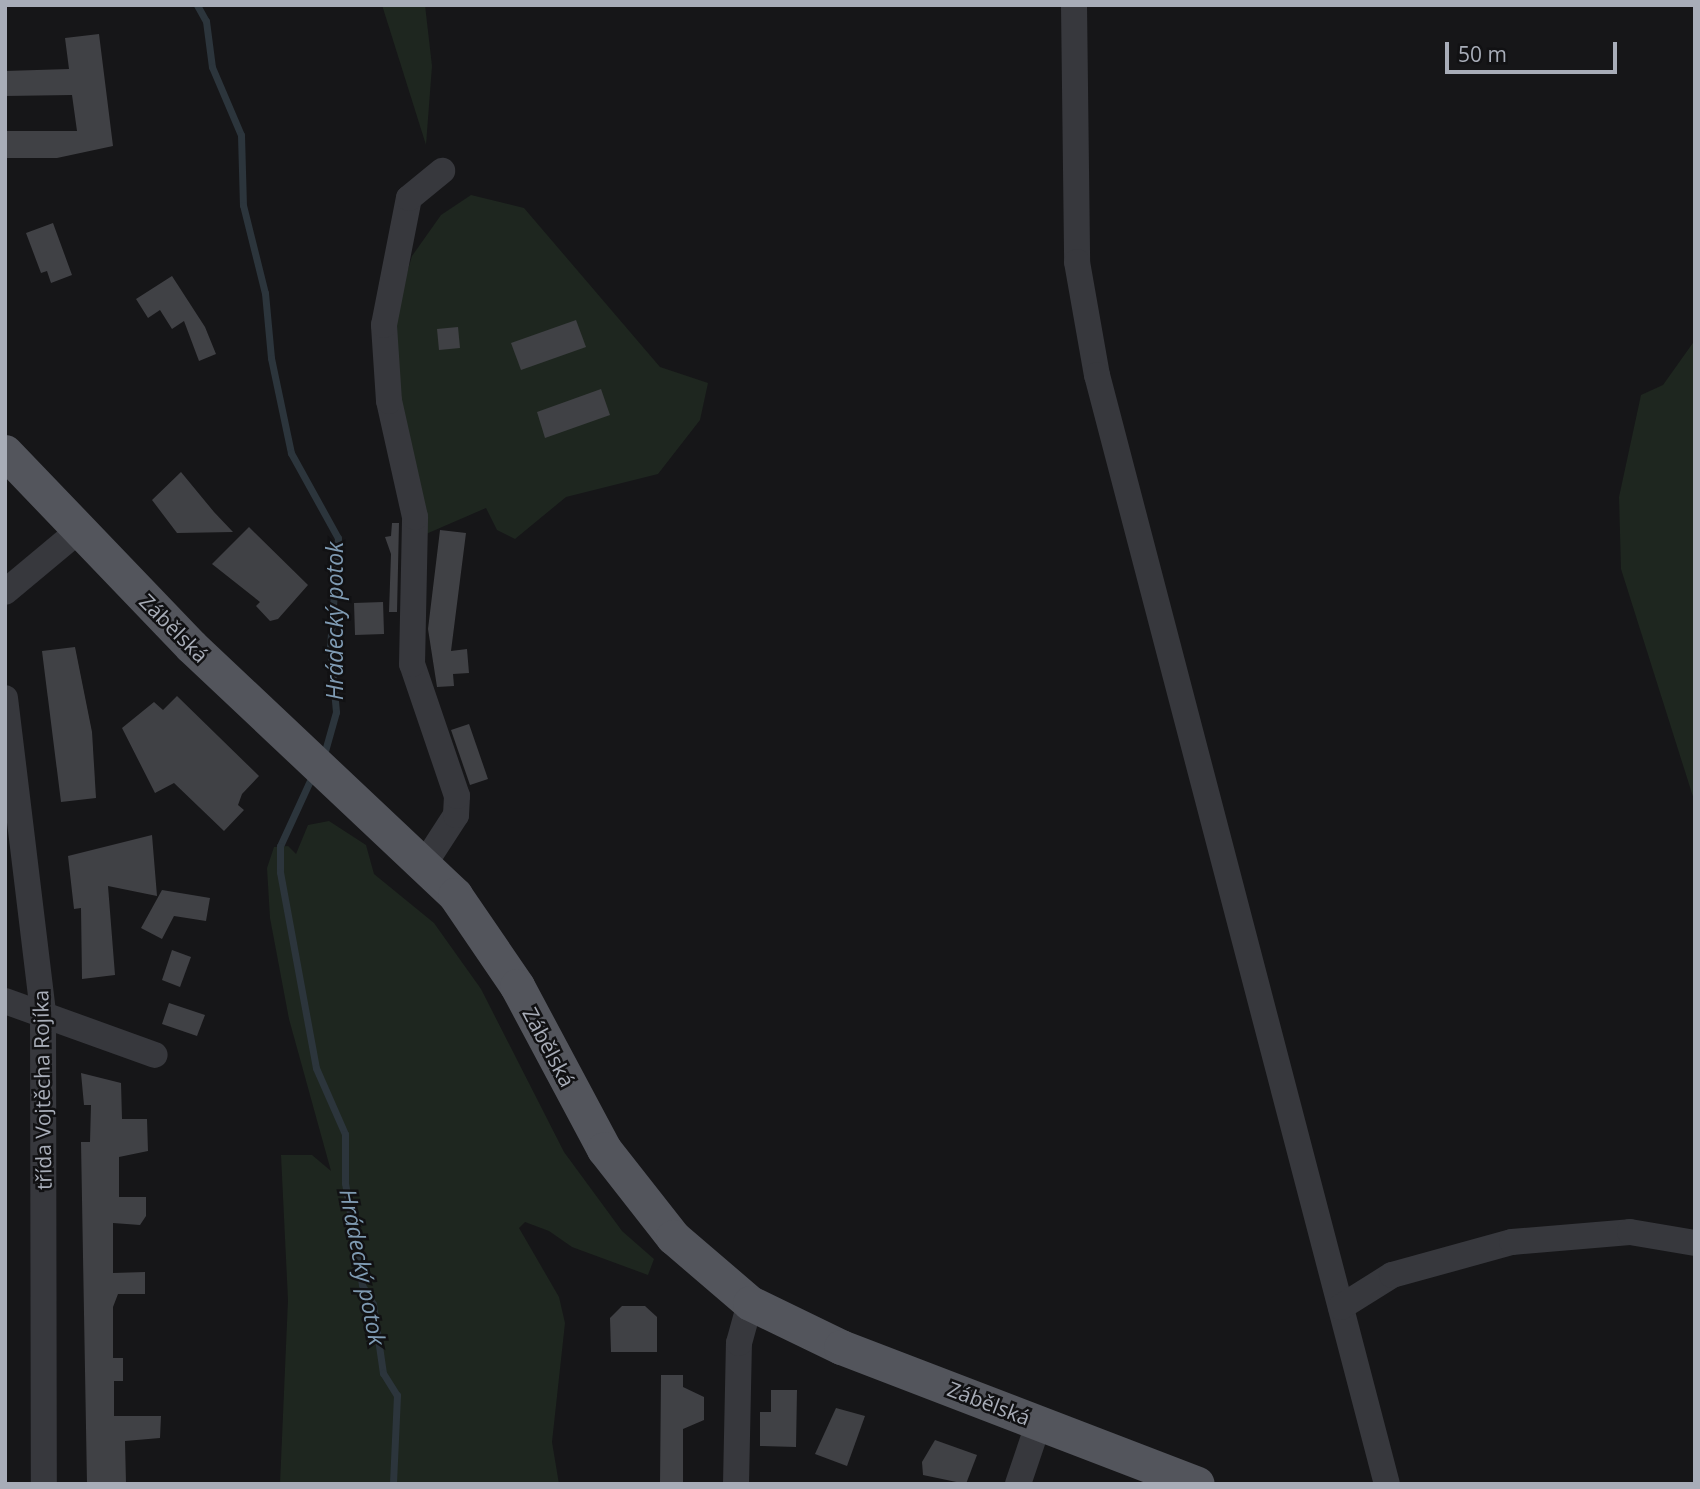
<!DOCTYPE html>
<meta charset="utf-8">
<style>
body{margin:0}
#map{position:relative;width:1700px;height:1489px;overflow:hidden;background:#161618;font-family:"Open Sans",sans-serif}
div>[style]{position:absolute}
.green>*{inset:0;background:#1e261f}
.stream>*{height:7px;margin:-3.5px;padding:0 3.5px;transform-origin:3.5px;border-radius:3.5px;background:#2c353c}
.building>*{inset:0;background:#404145}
.minor>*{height:26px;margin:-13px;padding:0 13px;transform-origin:13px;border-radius:13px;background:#37383d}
.major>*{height:35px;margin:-17.5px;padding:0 17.5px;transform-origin:17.5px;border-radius:17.5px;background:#53555c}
span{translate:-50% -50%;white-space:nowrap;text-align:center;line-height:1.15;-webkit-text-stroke:5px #111113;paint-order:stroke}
.street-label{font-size:21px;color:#a8adb8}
.water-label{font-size:23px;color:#7f9bb3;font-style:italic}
.frame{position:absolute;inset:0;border:7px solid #a8adb8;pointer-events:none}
.scale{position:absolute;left:1445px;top:42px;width:172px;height:32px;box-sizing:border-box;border:4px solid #a8adb8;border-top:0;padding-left:9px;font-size:21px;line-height:24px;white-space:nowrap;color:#a8adb8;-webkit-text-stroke:5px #111113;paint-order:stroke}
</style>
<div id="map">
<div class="green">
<i style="clip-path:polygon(382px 5px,425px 5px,432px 66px,426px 145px)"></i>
<i style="clip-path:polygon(471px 195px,524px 208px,660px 367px,708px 383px,700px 420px,658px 474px,566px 497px,515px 539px,497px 530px,486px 508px,426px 534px,394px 372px,393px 319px,412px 256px,441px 215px)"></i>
<i style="clip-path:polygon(1695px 340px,1695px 803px,1621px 569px,1619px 497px,1641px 395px,1663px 385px)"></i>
<i style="clip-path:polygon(329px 821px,366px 845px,374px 874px,434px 923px,481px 989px,564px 1152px,622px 1231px,654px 1259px,648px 1275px,572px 1247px,549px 1231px,525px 1222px,519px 1228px,559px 1297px,565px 1323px,552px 1442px,559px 1484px,280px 1484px,288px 1300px,281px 1155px,312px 1155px,331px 1171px,289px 1019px,270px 918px,267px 868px,274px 847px,288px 846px,296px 854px,308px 825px)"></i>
</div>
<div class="stream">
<i style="left:197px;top:5px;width:18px;rotate:61deg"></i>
<i style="left:206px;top:21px;width:46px;rotate:82.6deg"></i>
<i style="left:212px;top:67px;width:74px;rotate:66.9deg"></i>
<i style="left:241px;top:135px;width:70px;rotate:88.4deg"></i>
<i style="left:243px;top:205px;width:91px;rotate:76deg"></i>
<i style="left:265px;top:293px;width:65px;rotate:84.7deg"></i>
<i style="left:271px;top:358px;width:97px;rotate:78.1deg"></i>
<i style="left:291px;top:453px;width:97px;rotate:61.1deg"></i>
<i style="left:338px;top:538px;width:109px;rotate:94.2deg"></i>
<i style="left:330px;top:647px;width:65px;rotate:84.7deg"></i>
<i style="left:336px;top:712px;width:48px;rotate:105.8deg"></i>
<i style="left:313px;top:774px;width:79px;rotate:114.6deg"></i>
<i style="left:280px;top:846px;width:26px;rotate:90deg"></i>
<i style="left:280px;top:872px;width:199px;rotate:79.6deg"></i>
<i style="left:316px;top:1068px;width:72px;rotate:66.3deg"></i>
<i style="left:345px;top:1134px;width:49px;rotate:90deg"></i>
<i style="left:345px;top:1183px;width:103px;rotate:80.5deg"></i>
<i style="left:362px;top:1285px;width:22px;rotate:60deg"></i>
<i style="left:373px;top:1304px;width:70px;rotate:81.8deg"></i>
<i style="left:383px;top:1373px;width:26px;rotate:58deg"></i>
<i style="left:397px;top:1395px;width:89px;rotate:92.6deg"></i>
</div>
<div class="building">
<i style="clip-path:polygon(99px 34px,113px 146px,57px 158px,5px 158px,5px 131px,77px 131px,72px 95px,5px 96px,5px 71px,69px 69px,65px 38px)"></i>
<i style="clip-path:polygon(53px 223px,72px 275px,51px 283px,47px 271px,41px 273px,26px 233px)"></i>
<i style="clip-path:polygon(172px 276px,205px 327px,216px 354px,199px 361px,184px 321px,172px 329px,160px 310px,148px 318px,136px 299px)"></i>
<i style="clip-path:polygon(576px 320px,586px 347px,521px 370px,511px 343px)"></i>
<i style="clip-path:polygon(458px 327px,460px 348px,439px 350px,437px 329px)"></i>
<i style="clip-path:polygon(601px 389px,610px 415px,545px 438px,537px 412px)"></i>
<i style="clip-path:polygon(181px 472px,214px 512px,233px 532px,177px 533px,152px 500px)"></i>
<i style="clip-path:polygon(392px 523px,399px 523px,397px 612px,389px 612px,391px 554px,385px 537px,391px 536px)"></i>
<i style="clip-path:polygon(249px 527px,308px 585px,278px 619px,270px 621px,256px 606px,260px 602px,212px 564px)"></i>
<i style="clip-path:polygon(440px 530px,466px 533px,451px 651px,467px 649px,469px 673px,453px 674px,454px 686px,437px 687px,428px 629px)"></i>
<i style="clip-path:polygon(383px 602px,384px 634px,355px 635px,354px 603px)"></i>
<i style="clip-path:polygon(75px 647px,92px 732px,96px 798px,61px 802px,42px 651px)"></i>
<i style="clip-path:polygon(177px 696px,259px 776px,242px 794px,238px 805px,244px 810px,224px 831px,174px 783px,155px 793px,122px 728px,154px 702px,163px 710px)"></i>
<i style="clip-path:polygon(469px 724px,488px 779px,470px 785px,451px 730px)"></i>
<i style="clip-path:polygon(152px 835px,157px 896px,108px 886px,115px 975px,82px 979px,81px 908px,74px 909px,68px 856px)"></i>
<i style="clip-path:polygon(162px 890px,210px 898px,206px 921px,174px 916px,162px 939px,141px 928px)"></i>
<i style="clip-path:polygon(172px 950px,191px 957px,180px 987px,162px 980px)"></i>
<i style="clip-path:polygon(169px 1003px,205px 1015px,197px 1036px,162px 1024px)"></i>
<i style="clip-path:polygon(81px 1073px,121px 1083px,122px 1119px,147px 1119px,148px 1151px,119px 1157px,119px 1197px,146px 1197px,146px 1216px,140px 1225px,113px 1223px,113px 1273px,145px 1272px,145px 1294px,118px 1294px,113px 1307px,113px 1358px,123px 1358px,123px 1381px,114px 1381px,114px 1416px,161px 1416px,160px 1438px,125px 1441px,126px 1483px,87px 1484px,81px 1142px,90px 1142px,91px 1105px,84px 1105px)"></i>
<i style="clip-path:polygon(622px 1306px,645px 1306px,657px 1317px,657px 1352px,611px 1352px,610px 1318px)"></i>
<i style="clip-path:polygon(661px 1375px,683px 1375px,683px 1387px,704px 1397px,704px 1420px,683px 1429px,683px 1484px,660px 1484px)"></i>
<i style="clip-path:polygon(771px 1390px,797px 1390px,796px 1447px,760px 1446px,760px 1412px,771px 1412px)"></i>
<i style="clip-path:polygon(836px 1408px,865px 1416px,847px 1466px,815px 1454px)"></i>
<i style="clip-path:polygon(935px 1440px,977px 1455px,966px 1484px,923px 1475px,922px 1462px)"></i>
</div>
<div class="minor">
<i style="left:1074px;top:5px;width:257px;rotate:89.3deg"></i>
<i style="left:1077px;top:262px;width:115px;rotate:80deg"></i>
<i style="left:1097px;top:375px;width:1146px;rotate:75.35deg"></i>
<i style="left:5px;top:592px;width:94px;rotate:-39.8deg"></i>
<i style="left:5px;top:698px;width:315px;rotate:83.1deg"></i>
<i style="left:43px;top:1011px;width:473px;rotate:89.9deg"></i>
<i style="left:425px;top:863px;width:57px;rotate:-57.1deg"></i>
<i style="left:456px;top:815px;width:19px;rotate:-87deg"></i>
<i style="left:457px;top:796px;width:139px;rotate:-108.8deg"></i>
<i style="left:412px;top:664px;width:147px;rotate:-88.8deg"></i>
<i style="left:415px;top:517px;width:119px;rotate:-102.6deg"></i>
<i style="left:389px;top:401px;width:76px;rotate:-93.8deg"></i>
<i style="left:384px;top:325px;width:129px;rotate:-78.9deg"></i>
<i style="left:409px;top:198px;width:43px;rotate:-39.3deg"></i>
<i style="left:5px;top:1001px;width:159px;rotate:19.8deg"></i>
<i style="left:1341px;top:1307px;width:60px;rotate:-32.1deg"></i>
<i style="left:1392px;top:1275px;width:124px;rotate:-15.4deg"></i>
<i style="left:1512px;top:1242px;width:118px;rotate:-4.8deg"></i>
<i style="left:1630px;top:1232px;width:66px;rotate:9.6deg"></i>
<i style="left:736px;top:1484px;width:141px;rotate:-88.8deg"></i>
<i style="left:739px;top:1343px;width:41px;rotate:-74.6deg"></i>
<i style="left:1018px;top:1484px;width:65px;rotate:-71.3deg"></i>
</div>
<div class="major">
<i style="left:5px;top:452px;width:269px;rotate:46.2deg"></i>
<i style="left:191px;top:646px;width:363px;rotate:43.3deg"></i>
<i style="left:455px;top:895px;width:110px;rotate:55.7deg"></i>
<i style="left:517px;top:986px;width:185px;rotate:61.9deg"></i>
<i style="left:604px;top:1149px;width:112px;rotate:51.9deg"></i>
<i style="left:673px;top:1237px;width:101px;rotate:40.6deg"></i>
<i style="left:750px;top:1303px;width:101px;rotate:25.8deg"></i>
<i style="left:841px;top:1347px;width:381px;rotate:21deg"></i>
</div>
<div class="street-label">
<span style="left:174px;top:628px;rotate:45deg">Zábělská</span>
<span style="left:549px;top:1047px;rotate:62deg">Zábělská</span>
<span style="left:42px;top:1090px;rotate:-91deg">třída Vojtěcha Rojíka</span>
<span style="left:989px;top:1403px;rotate:21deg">Zábělská</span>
</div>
<div class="water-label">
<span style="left:334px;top:621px;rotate:-90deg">Hrádecký potok</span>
<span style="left:363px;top:1267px;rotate:79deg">Hrádecký potok</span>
</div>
<div class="frame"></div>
<div class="scale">50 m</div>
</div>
